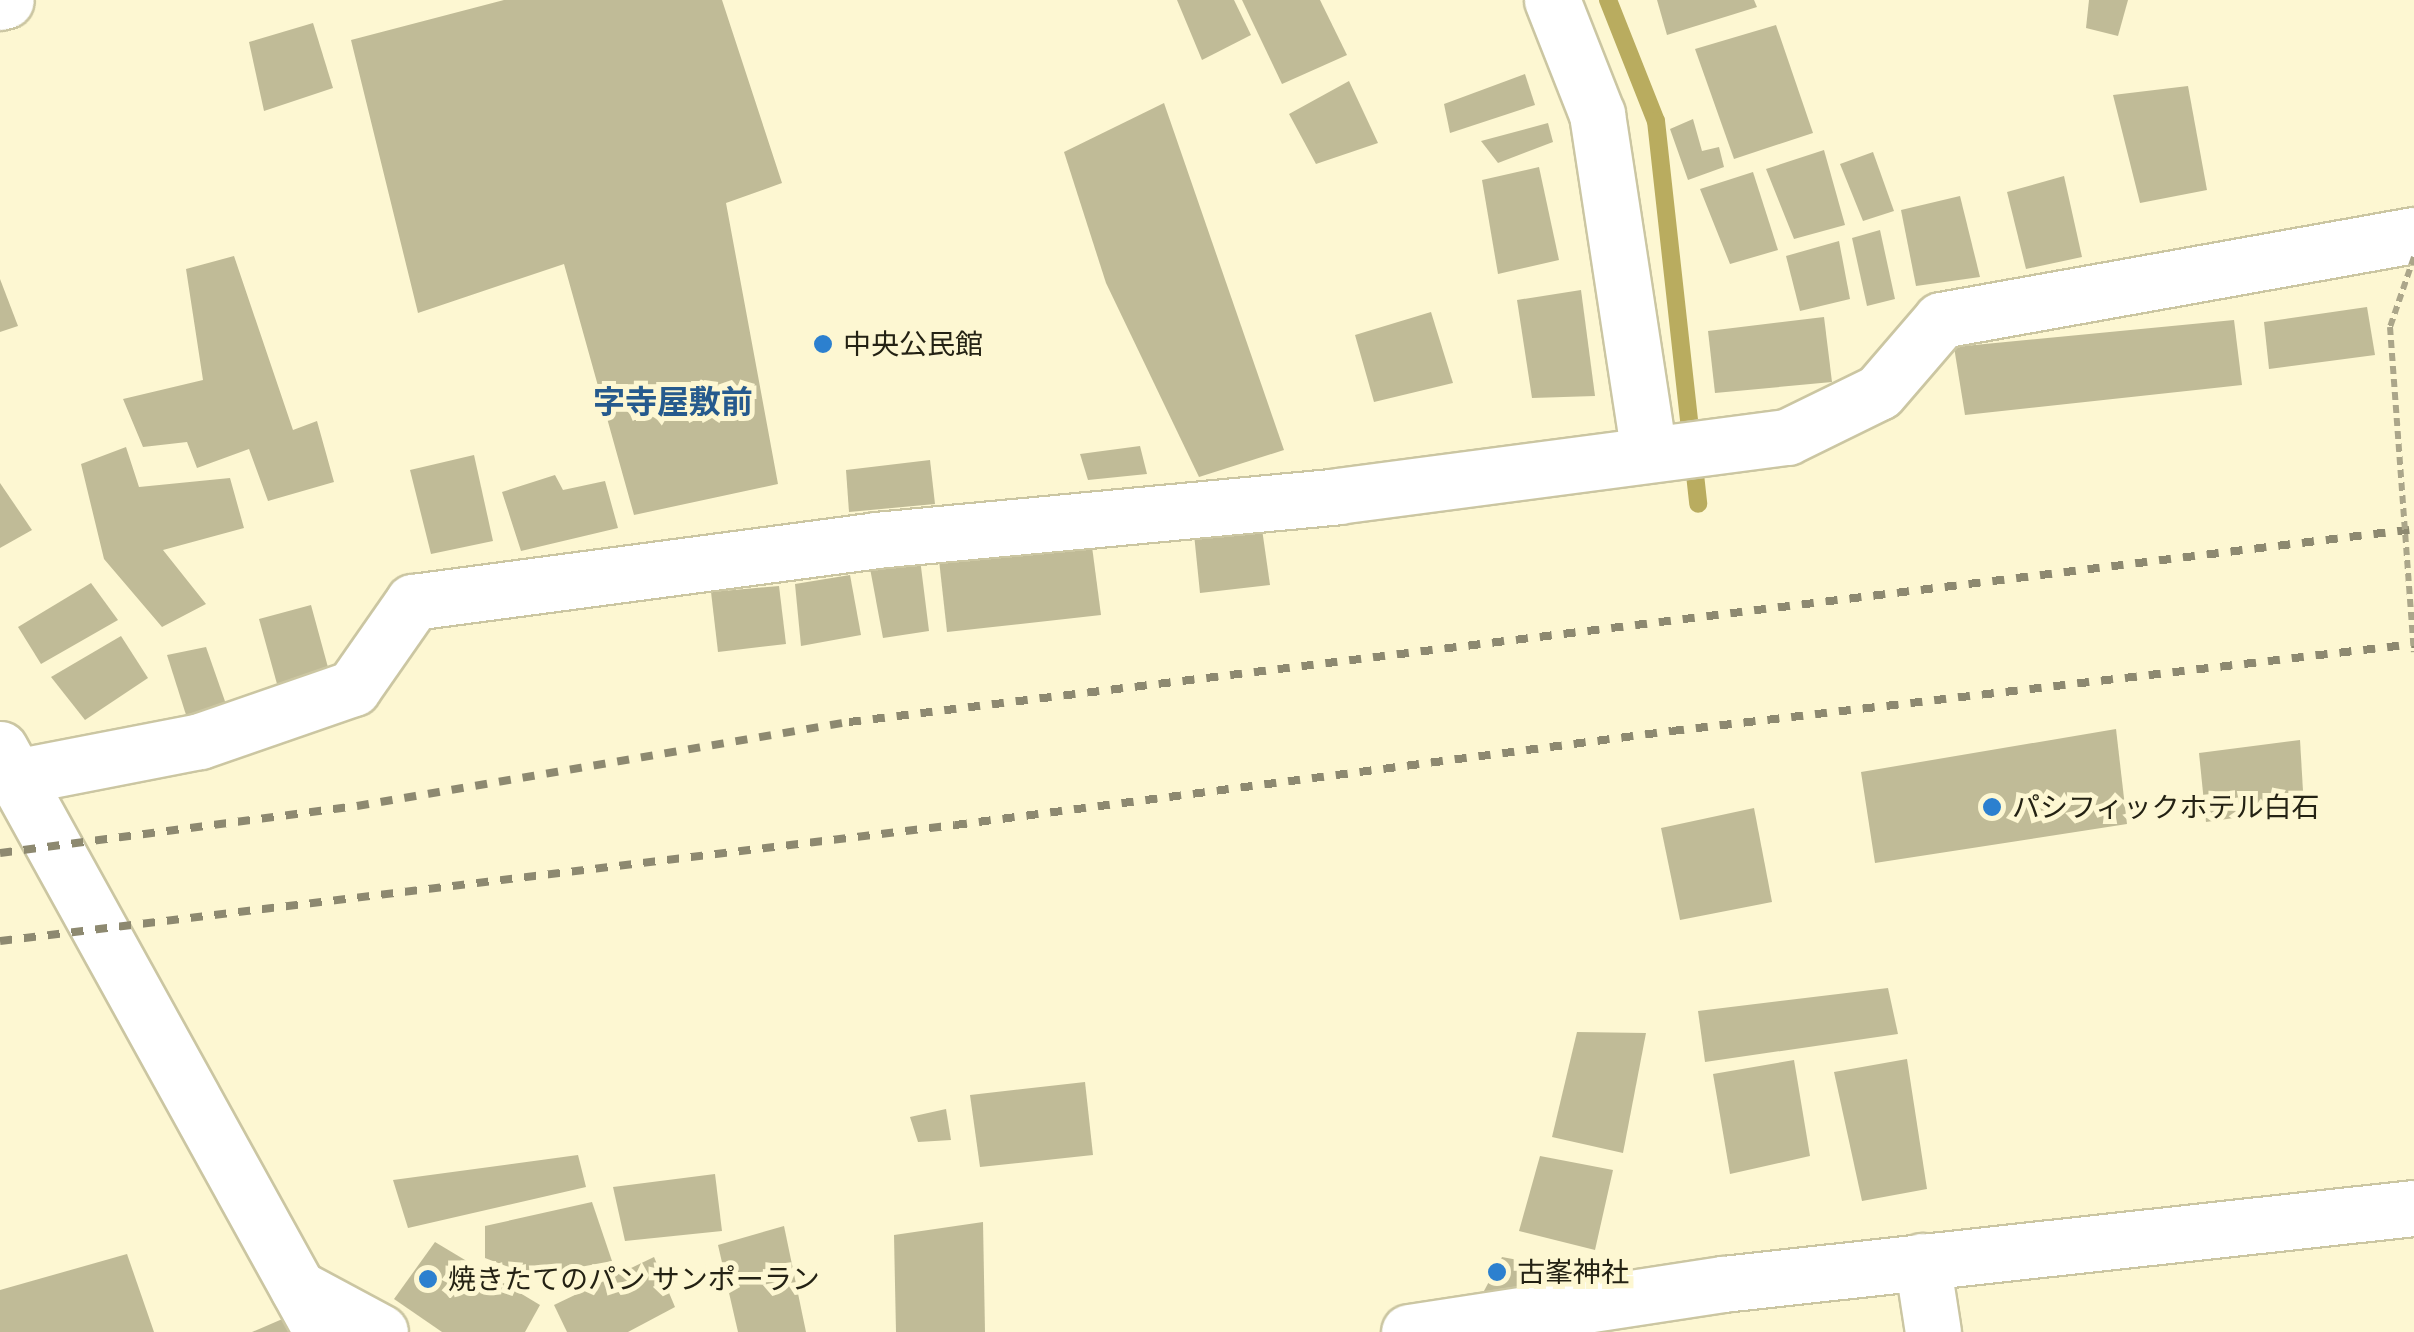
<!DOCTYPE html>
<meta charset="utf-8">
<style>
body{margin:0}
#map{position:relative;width:2414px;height:1332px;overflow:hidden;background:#fdf7d2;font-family:"Archivo Narrow","Noto Sans JP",sans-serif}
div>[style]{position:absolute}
.stream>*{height:18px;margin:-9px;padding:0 9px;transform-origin:9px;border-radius:9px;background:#b9ac5f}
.building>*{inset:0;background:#c0bb97}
.roads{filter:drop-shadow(2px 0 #cbc6a2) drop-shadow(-2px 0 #cbc6a2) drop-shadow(0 2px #cbc6a2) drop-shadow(0 -2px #cbc6a2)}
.minor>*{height:55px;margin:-27.5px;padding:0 27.5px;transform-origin:27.5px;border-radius:27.5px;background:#fff}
.rail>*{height:8px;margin-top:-4px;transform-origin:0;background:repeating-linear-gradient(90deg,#8d8970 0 12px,transparent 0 24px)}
.path-bridge>*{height:6px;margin-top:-3px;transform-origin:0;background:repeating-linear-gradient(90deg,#aba68a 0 8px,transparent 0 13px)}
.dots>*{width:28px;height:28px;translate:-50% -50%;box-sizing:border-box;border:5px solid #fdf7d2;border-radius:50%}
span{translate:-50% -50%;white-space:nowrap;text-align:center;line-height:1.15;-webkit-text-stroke:10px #fdf7d2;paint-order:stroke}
.poi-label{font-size:28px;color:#242214}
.left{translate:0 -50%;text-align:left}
.quarter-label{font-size:32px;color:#265a8d;font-weight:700}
</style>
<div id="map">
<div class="stream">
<i style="left:1608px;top:0;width:130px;rotate:68.4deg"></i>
<i style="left:1656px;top:121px;width:385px;rotate:83.7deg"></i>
</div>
<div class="building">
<i style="clip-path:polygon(504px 0,722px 0,782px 183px,726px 203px,778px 484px,634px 515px,564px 264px,418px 313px,351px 40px)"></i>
<i style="clip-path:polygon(1177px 0,1234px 0,1251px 35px,1202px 60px)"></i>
<i style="clip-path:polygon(1242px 0,1320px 0,1347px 55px,1282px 84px)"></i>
<i style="clip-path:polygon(1657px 0,1754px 0,1757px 7px,1667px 35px)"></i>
<i style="clip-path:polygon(2089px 0,2128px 0,2118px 36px,2086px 28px)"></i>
<i style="clip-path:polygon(313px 23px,333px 88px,264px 111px,249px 42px)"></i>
<i style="clip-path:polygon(1776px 25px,1813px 133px,1734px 159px,1695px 49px)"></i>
<i style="clip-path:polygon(1525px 74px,1535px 105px,1450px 133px,1444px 104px)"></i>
<i style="clip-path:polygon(1349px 81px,1378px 143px,1316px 164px,1289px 114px)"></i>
<i style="clip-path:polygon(2188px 86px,2207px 190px,2140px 203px,2113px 95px)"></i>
<i style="clip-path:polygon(1164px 103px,1284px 450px,1199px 477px,1106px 283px,1064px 152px)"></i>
<i style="clip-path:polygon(1693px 119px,1702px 151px,1719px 147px,1724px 167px,1688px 180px,1670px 129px)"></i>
<i style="clip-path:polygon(1548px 123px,1553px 142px,1498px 163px,1481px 141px)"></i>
<i style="clip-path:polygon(1824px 150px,1845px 225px,1794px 239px,1766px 169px)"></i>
<i style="clip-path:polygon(1873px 152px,1894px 211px,1863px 221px,1840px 164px)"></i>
<i style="clip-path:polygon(1539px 167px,1559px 260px,1498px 274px,1482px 180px)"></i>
<i style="clip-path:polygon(1753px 172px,1778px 250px,1730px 264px,1700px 189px)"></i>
<i style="clip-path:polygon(2064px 176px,2082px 257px,2026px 269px,2007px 192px)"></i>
<i style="clip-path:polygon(1960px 196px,1980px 277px,1916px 286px,1901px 210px)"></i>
<i style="clip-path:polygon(1880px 230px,1895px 299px,1867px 306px,1852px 238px)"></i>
<i style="clip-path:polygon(1839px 241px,1850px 299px,1800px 311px,1786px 256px)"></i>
<i style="clip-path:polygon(234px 256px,293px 430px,317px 421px,334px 482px,268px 501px,249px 449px,197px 468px,187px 442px,143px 447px,123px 399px,203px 380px,186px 269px)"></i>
<i style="clip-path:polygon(0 279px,18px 326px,0 332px)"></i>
<i style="clip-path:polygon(1581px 290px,1595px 396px,1532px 398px,1517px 300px)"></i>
<i style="clip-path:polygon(2367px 307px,2375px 355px,2269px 369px,2264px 322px)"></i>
<i style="clip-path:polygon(1431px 312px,1453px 383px,1374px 402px,1355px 335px)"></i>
<i style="clip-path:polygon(1824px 317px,1832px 382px,1715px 393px,1708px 331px)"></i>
<i style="clip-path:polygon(2234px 320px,2242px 385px,1965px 415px,1954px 347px)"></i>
<i style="clip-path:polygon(1140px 446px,1147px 474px,1088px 480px,1080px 454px)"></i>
<i style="clip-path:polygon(126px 447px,139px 487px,230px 478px,244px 528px,163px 550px,206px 604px,162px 627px,104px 559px,81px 464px)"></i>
<i style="clip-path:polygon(474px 455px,493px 541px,431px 554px,410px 470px)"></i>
<i style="clip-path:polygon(930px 460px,935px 504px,849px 512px,846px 470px)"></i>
<i style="clip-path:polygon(555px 475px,563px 490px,605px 481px,618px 528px,521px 551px,502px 492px)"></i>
<i style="clip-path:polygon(0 483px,32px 530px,0 548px)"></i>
<i style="clip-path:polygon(1262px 529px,1270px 585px,1200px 593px,1194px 534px)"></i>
<i style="clip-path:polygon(1091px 539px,1101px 615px,947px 632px,938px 551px)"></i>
<i style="clip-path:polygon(919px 551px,929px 631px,883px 638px,869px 563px)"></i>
<i style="clip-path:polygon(850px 575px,861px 635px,801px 646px,795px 584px)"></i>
<i style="clip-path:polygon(91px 583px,118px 620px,41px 664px,18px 627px)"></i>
<i style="clip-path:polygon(779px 586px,786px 644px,718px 652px,711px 592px)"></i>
<i style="clip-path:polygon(311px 605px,329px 671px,277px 684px,259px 619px)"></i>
<i style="clip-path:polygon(121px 636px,148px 678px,85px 720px,51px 677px)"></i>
<i style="clip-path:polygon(206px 647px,227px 707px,187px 718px,167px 655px)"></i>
<i style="clip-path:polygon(2116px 729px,2127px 824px,1875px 863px,1861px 772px)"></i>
<i style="clip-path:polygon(2300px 740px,2304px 808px,2206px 822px,2199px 753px)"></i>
<i style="clip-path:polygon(1754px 808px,1772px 902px,1680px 920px,1661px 828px)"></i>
<i style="clip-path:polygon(1888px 988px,1898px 1034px,1705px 1062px,1698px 1011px)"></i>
<i style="clip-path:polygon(1577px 1032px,1646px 1033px,1623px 1153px,1552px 1137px)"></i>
<i style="clip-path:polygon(1907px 1059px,1927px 1189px,1862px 1201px,1834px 1072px)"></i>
<i style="clip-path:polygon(1794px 1060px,1810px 1156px,1730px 1174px,1713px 1074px)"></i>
<i style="clip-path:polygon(1085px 1082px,1093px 1155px,980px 1167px,970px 1095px)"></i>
<i style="clip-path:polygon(946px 1109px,951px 1140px,918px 1142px,910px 1117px)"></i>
<i style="clip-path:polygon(578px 1155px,586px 1187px,408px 1228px,393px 1180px)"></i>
<i style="clip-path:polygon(1540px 1156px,1613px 1170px,1595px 1250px,1519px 1231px)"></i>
<i style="clip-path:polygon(715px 1174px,722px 1231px,625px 1241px,613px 1187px)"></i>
<i style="clip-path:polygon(592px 1202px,612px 1261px,532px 1276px,485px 1258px,485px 1226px)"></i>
<i style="clip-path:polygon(983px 1222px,985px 1332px,896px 1332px,894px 1235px)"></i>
<i style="clip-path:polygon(784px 1226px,806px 1332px,738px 1332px,718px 1245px)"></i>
<i style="clip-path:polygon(435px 1242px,540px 1305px,525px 1332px,442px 1332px,394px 1299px)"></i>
<i style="clip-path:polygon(127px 1254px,154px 1332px,0 1332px,0 1290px)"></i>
<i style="clip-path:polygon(654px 1257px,675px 1307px,628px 1332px,567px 1332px,554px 1305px)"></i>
<i style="clip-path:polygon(1502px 1257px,1529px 1262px,1513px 1306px,1475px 1308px)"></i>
<i style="clip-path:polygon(294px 1314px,303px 1332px,252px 1332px)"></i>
</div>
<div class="roads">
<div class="minor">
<i style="left:1552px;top:0;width:123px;rotate:68.5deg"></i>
<i style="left:1597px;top:114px;width:343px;rotate:81.3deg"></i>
<i style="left:0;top:2px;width:6px;rotate:-18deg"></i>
<i style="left:0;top:749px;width:666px;rotate:61.09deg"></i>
<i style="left:15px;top:777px;width:188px;rotate:-11deg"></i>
<i style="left:200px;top:741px;width:162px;rotate:-19.1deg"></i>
<i style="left:353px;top:688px;width:105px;rotate:-55.1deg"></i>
<i style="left:413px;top:602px;width:467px;rotate:-7.6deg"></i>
<i style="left:876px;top:540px;width:464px;rotate:-5.4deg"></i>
<i style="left:1338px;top:496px;width:453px;rotate:-7.5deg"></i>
<i style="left:1787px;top:437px;width:102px;rotate:-26.1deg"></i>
<i style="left:1879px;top:392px;width:95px;rotate:-49.3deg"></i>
<i style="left:1941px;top:320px;width:481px;rotate:-10.2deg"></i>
<i style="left:1922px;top:1261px;width:72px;rotate:81.2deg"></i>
<i style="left:298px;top:1288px;width:93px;rotate:28.2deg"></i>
<i style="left:1409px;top:1332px;width:318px;rotate:-8.7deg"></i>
<i style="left:1723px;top:1284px;width:695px;rotate:-6.28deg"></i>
</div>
</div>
<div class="rail">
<i style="left:0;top:853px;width:360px;rotate:-7.5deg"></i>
<i style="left:357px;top:806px;width:499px;rotate:-9.7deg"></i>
<i style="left:849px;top:722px;width:1577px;rotate:-7.03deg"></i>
<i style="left:0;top:941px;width:962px;rotate:-6.93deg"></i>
<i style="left:955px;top:825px;width:723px;rotate:-7.47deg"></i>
<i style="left:1672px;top:731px;width:747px;rotate:-6.69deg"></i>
</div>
<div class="path-bridge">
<i style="left:2414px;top:257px;width:74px;rotate:108.9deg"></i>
<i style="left:2390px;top:327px;width:326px;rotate:85.8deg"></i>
</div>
<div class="dots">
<i style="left:823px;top:344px;background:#2c80cf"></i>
<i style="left:1992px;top:807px;background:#2c80cf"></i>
<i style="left:1497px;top:1272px;background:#2c80cf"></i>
<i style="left:428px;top:1279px;background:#2c80cf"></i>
</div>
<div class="poi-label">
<span class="left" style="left:843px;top:344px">中央公民館</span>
<span class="left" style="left:2012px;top:807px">パシフィックホテル白石</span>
<span class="left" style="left:1517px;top:1272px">古峯神社</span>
<span class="left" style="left:448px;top:1279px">焼きたてのパン サンポーラン</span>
</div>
<div class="quarter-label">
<span style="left:673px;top:402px">字寺屋敷前</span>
</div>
</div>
